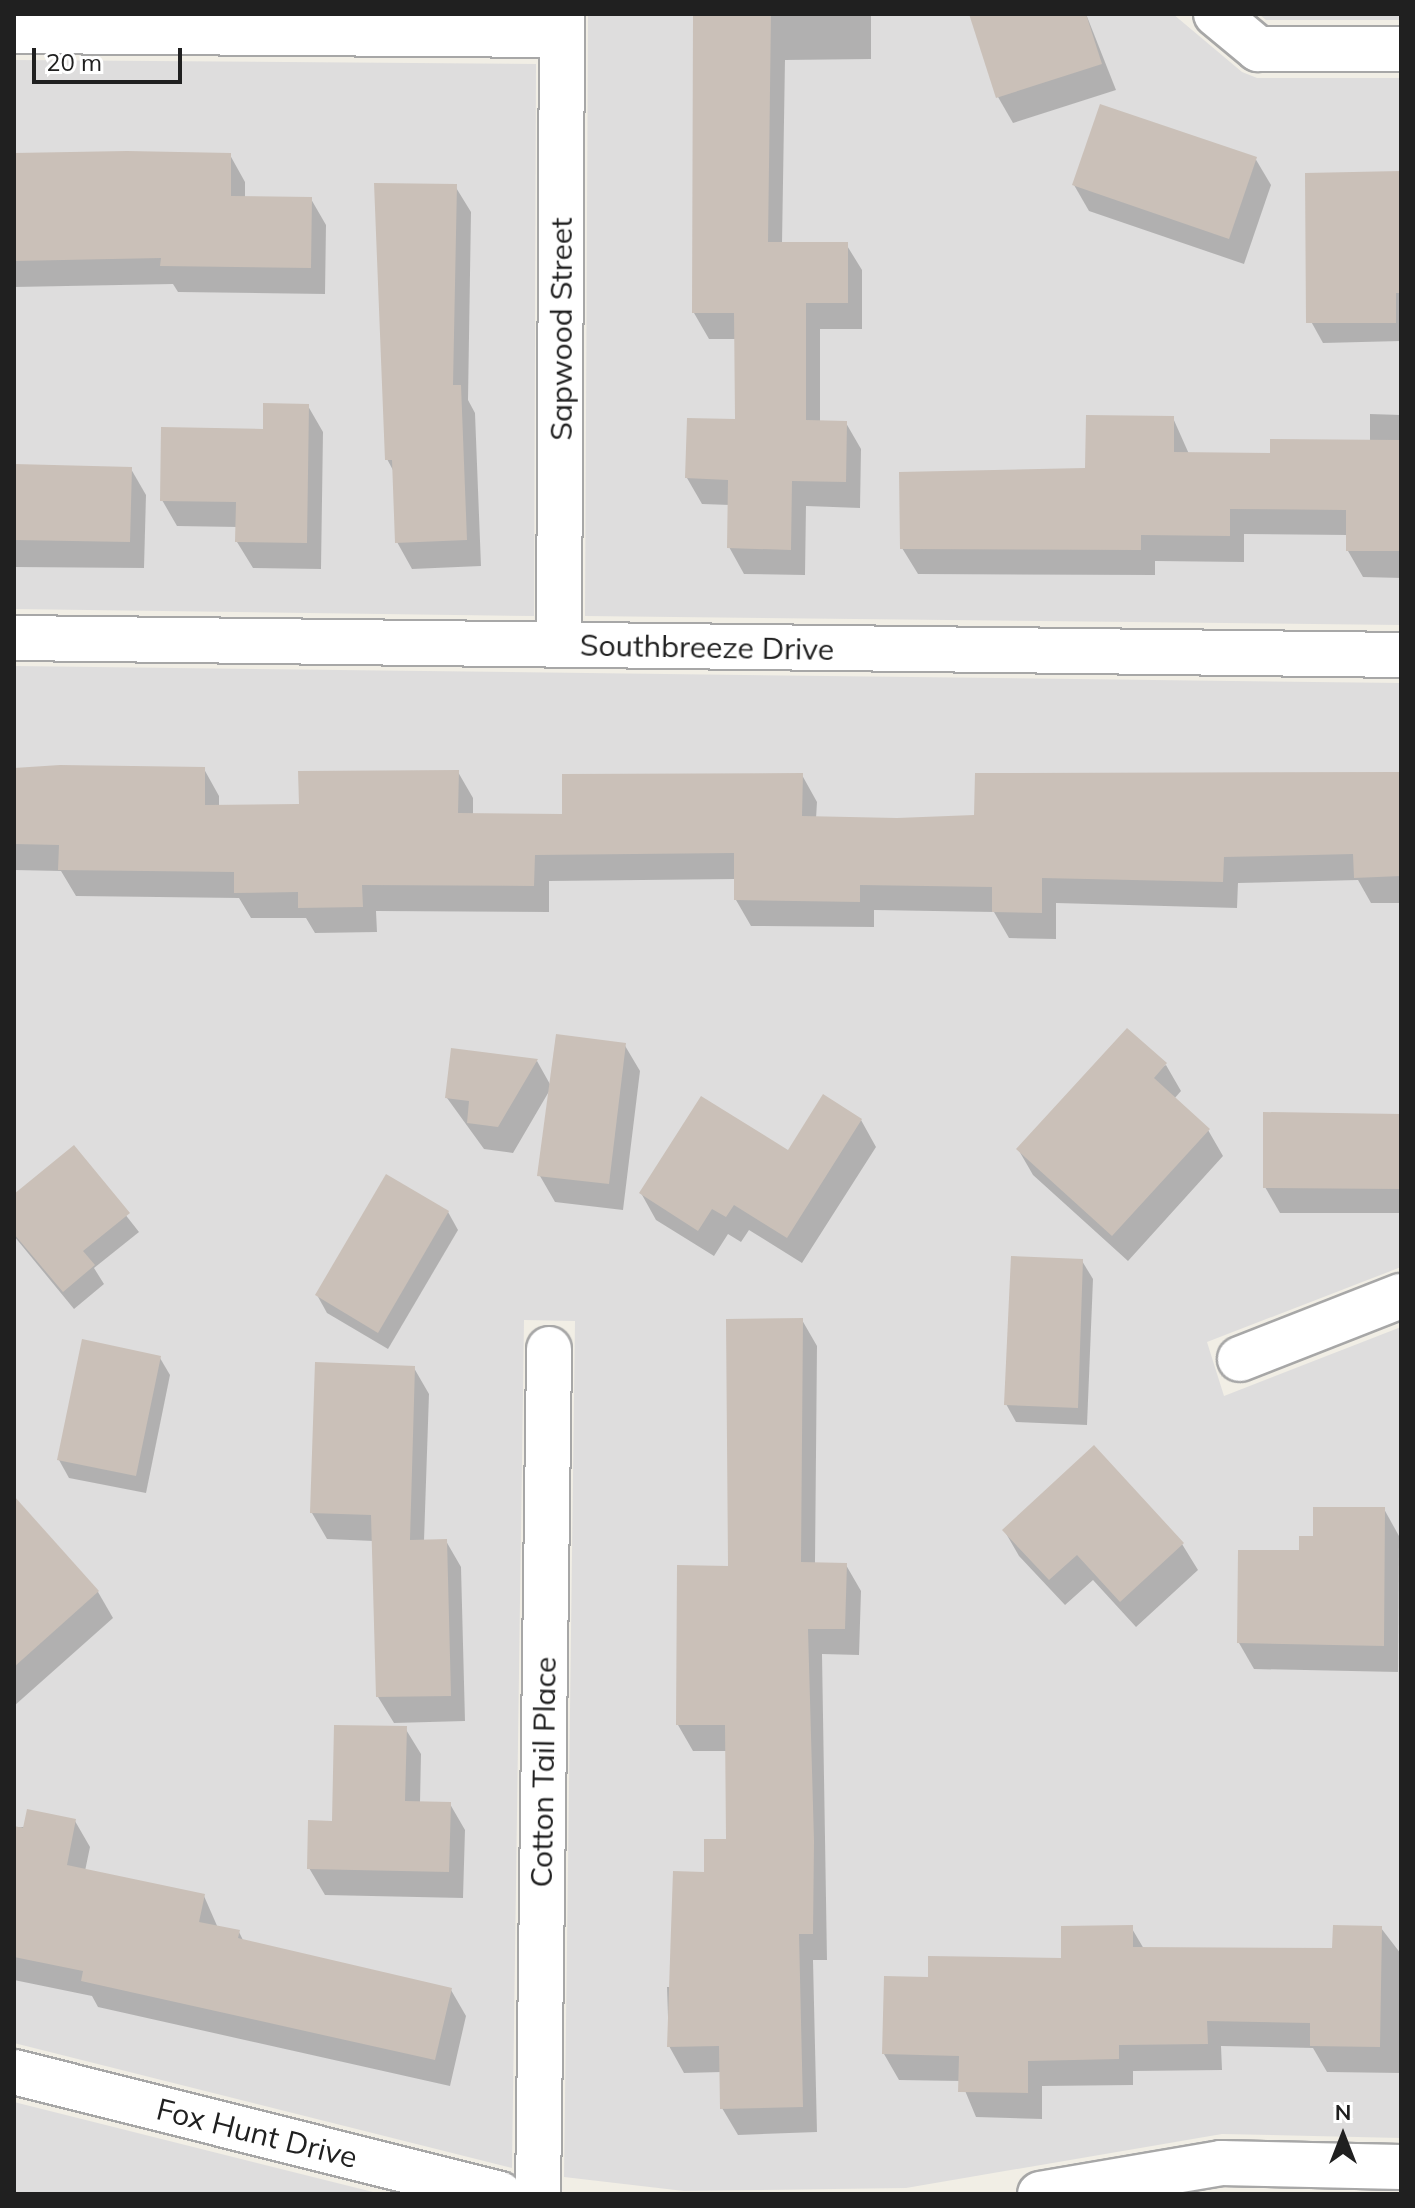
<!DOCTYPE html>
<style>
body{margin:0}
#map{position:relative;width:1415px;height:2208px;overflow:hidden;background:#f1eee5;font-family:Mulish,sans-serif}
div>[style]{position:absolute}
.residential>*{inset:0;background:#dedddd}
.shadow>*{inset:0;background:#0003}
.building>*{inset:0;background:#cac0b8}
.roads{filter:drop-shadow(2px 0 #a7a7a7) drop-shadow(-2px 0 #a7a7a7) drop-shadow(0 2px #a7a7a7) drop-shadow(0 -2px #a7a7a7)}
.minor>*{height:44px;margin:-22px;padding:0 22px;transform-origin:22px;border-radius:22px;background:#fff}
span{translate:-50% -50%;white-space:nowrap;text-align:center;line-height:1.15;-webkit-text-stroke:7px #fff;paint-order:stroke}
.street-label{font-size:30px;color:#202020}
.frame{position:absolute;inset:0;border:16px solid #202020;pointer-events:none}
.north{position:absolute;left:1303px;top:2096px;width:80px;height:80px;-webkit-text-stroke:6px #fff;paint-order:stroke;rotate:0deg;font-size:22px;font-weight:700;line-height:32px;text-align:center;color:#202020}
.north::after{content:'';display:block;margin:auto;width:28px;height:36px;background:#202020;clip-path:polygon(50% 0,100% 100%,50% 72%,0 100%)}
.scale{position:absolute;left:32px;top:48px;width:150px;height:36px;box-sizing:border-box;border:4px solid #202020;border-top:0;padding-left:10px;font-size:24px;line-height:28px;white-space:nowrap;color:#202020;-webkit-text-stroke:6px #fff;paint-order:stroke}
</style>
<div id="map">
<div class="residential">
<i style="clip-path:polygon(588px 14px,1173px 14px,1242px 72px,1257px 78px,1401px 78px,1401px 625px,585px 616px)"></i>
<i style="clip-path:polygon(1259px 14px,1401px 14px,1401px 20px,1266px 20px)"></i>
<i style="clip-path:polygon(14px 60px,536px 64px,534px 616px,14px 609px)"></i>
<i style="clip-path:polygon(14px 666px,1401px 683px,1401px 1267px,1207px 1342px,1224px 1396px,1401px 1327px,1401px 2138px,1222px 2134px,906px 2188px,684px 2191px,564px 2177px,575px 1321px,524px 1320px,512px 2168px,14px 2043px)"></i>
<i style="clip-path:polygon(14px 2102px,381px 2194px,14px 2194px)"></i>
</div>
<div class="shadow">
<i style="clip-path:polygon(695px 14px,871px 14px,871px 59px,785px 60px,782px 244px,846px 244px,862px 270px,862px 329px,820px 329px,820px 423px,846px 423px,861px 449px,860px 508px,806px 506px,805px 575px,744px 574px,729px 547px,730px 505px,702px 504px,687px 478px,737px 421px,736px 339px,709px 339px,694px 313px)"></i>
<i style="clip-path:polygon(971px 14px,1086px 14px,1116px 90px,1013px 123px,998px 97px)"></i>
<i style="clip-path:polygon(14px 153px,230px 155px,245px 182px,245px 198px,311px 199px,326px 225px,325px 294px,178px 292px,173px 284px,14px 287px)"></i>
<i style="clip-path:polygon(1255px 158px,1271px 185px,1244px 264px,1089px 211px,1074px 185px)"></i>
<i style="clip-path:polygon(1401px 173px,1401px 341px,1323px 343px,1308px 316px)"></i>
<i style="clip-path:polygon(455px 186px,471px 212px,468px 400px,475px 413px,481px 566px,412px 569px,397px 542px,394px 472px,387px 459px)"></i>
<i style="clip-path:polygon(308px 406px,323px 432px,321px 569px,253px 568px,237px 542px,238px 527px,177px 526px,162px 500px)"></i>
<i style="clip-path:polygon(1370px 414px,1401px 415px,1401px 578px,1363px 577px,1348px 551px,1348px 535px,1244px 534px,1244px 562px,1155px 561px,1155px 575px,918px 574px,902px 548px,1087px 470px,1173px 418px,1189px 454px,1272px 455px,1370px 441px)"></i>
<i style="clip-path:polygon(14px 466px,131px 469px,146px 495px,144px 568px,14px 567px)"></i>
<i style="clip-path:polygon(14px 769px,204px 769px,219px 796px,219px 807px,301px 806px,458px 772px,473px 798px,473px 815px,564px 816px,802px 775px,817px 802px,816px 819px,897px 820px,976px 817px,1401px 774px,1401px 903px,1371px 903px,1358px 880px,1238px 883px,1237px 908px,1056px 903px,1056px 939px,1009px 938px,994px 912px,874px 910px,874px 927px,751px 926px,736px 900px,736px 879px,549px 881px,549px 912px,376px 911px,377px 932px,315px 933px,306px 918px,251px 918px,239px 898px,76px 896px,61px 871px,14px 870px)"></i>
<i style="clip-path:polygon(624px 1044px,640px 1071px,623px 1210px,555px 1202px,540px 1176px,551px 1088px,513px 1153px,484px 1149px,447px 1098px,537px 1061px,551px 1086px)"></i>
<i style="clip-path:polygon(1166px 1065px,1181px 1091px,1174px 1099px,1208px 1130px,1223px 1156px,1128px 1261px,1033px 1175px,1018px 1149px)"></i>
<i style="clip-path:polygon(1401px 1116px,1401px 1213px,1280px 1213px,1265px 1187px)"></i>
<i style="clip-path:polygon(861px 1120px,876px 1147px,802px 1263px,749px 1230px,741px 1242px,728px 1234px,714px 1256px,656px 1220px,641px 1193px,789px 1153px)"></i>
<i style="clip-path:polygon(73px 1148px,139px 1232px,94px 1268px,104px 1284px,74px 1309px,14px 1236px,14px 1197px)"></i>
<i style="clip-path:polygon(448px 1212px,458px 1230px,388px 1349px,327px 1313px,317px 1295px)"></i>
<i style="clip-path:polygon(1082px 1261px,1093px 1279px,1087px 1425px,1016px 1422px,1006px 1404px)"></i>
<i style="clip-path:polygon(802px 1320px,817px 1346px,815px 1564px,846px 1565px,861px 1591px,859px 1655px,822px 1654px,827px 1960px,813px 1960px,817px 2132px,738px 2135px,722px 2108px,722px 2072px,684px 2073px,669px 2046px,667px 1987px,673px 1987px,705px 1874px,728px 1841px,727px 1751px,693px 1751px,678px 1725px,730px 1568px)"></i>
<i style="clip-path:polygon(160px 1358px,170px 1375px,146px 1493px,69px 1478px,59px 1460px)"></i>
<i style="clip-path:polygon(414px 1368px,429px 1394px,424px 1541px,446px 1541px,461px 1567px,465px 1721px,394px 1723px,378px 1697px,374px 1541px,327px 1539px,312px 1513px)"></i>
<i style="clip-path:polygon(14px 1499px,98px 1592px,113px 1618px,14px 1706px)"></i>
<i style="clip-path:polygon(1384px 1509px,1399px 1536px,1398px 1672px,1254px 1669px,1239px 1643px,1301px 1552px,1315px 1538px)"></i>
<i style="clip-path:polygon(1004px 1530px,1182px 1544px,1198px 1570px,1136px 1627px,1093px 1580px,1065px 1605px,1019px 1556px)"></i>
<i style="clip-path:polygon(405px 1728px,421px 1754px,420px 1803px,450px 1804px,465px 1830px,463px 1898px,325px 1895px,309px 1868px,334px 1823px)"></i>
<i style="clip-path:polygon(75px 1821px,90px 1847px,85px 1871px,204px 1896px,218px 1928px,239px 1932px,244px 1942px,451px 1990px,466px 2016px,450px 2086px,98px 2007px,92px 1996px,14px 1980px,14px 1828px)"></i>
<i style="clip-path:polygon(1131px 1927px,1144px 1949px,1334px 1950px,1381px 1928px,1401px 1954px,1401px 2073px,1327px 2072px,1313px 2048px,1221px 2046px,1222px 2070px,1133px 2071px,1133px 2085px,1042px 2086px,1042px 2119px,976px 2117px,961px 2081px,899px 2080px,884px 2054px,930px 1979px,1063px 1960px)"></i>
</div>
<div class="building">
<i style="clip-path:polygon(693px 14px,771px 14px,768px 242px,848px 242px,848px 303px,806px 303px,806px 420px,847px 421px,846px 482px,792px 481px,791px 550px,727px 548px,728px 480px,685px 478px,687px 418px,735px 419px,734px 313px,692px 313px)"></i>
<i style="clip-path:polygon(969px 14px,1086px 14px,1102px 64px,996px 98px)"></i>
<i style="clip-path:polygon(1100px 104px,1257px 157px,1229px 239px,1072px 185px)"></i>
<i style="clip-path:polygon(127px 151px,231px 153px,231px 196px,312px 197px,311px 268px,160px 266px,161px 258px,14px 261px,14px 153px)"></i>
<i style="clip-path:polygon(1401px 171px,1401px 293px,1396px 293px,1396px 323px,1306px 323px,1305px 173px)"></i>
<i style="clip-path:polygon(374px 183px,457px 184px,453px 385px,461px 385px,467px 540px,395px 543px,392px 460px,385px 460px)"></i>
<i style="clip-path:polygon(263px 403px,309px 404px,307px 543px,235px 542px,236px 502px,160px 501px,161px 427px,263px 429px)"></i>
<i style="clip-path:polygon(1086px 415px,1174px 416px,1174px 452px,1270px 453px,1270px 439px,1401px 440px,1401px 551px,1346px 551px,1346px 510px,1230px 509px,1230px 536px,1141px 535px,1141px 550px,900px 549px,899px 472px,1085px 468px)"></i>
<i style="clip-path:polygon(14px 464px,132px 467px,130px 542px,14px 540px)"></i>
<i style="clip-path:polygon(60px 765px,205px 767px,205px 805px,299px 804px,298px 771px,459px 770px,458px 813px,562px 814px,562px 774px,803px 773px,802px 816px,897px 818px,974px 815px,975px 773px,1401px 772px,1401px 876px,1354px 878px,1353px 854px,1224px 857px,1223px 882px,1042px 878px,1042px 913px,992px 912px,992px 887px,860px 885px,860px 902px,734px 900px,734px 853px,535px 855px,534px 886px,362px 885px,363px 907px,298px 908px,298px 892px,234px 893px,234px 872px,58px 870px,59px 845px,14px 844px,14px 768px)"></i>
<i style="clip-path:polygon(1127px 1028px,1167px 1063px,1154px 1078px,1210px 1129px,1112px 1236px,1016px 1149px)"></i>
<i style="clip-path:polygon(556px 1034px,626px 1043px,609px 1184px,537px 1176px)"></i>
<i style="clip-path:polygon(451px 1048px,538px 1059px,498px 1127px,467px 1123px,469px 1101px,445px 1098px)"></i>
<i style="clip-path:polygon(823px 1094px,862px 1119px,787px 1238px,734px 1205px,726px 1217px,712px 1209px,698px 1231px,639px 1193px,701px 1096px,788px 1150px)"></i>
<i style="clip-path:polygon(1263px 1112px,1401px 1114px,1401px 1189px,1263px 1188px)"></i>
<i style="clip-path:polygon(74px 1145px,130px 1213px,83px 1251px,95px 1265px,63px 1292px,14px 1234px,14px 1194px)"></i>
<i style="clip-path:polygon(386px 1174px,449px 1211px,378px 1333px,315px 1295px)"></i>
<i style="clip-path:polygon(1011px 1256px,1083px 1259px,1078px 1408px,1004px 1405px)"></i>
<i style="clip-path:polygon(803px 1318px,801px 1562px,847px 1563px,845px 1629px,808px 1629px,814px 1841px,813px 1934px,799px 1934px,803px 2107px,720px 2109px,719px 2046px,667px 2047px,673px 1871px,704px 1872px,704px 1839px,726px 1839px,725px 1725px,676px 1725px,677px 1565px,728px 1566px,726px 1319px)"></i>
<i style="clip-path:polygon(82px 1339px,161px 1356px,136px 1476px,57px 1460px)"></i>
<i style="clip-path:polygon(315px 1362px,415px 1366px,410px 1540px,447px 1539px,451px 1696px,376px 1697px,371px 1515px,310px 1513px)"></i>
<i style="clip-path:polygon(1094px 1445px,1184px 1543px,1120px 1602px,1077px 1555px,1049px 1580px,1002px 1530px)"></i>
<i style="clip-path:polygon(14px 1496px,99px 1591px,14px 1667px)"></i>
<i style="clip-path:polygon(1313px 1507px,1385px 1507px,1384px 1646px,1237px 1643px,1238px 1550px,1299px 1550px,1299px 1536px,1313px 1536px)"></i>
<i style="clip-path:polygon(334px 1725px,407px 1726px,405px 1801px,451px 1802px,449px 1872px,307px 1869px,308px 1820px,332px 1821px)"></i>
<i style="clip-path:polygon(27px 1809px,76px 1819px,67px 1865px,205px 1894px,199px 1922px,240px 1930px,238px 1938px,452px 1988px,435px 2060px,81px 1981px,83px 1971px,14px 1957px,14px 1826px,23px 1828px)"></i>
<i style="clip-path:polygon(1133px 1925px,1133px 1947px,1332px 1948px,1333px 1925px,1382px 1926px,1380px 2047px,1310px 2046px,1310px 2023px,1207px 2021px,1208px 2044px,1119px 2045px,1119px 2059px,1028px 2061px,1028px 2093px,958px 2092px,959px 2056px,882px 2054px,884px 1976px,928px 1977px,928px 1956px,1061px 1958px,1061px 1926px)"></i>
</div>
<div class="roads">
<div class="minor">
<i style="left:1216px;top:14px;width:55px;rotate:39.8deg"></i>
<i style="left:1258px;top:49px;width:143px"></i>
<i style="left:14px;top:31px;width:548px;rotate:0.42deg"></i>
<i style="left:14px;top:638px;width:1387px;rotate:0.7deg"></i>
<i style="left:559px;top:645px;width:631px;rotate:-89.73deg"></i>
<i style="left:1240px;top:1359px;width:173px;rotate:-21.4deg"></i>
<i style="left:14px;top:2072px;width:501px;rotate:14.09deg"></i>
<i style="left:538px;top:2194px;width:845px;rotate:-89.25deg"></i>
<i style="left:1040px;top:2194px;width:184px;rotate:-9.7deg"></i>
<i style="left:1221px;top:2163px;width:180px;rotate:1.3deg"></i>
</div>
</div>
<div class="street-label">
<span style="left:561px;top:329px;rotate:-90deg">Sapwood Street</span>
<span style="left:707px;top:647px;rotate:1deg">Southbreeze Drive</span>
<span style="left:543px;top:1772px;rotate:-89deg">Cotton Tail Place</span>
<span style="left:257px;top:2133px;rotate:14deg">Fox Hunt Drive</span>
</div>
<div class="frame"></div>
<div class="north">N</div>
<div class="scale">20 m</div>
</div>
